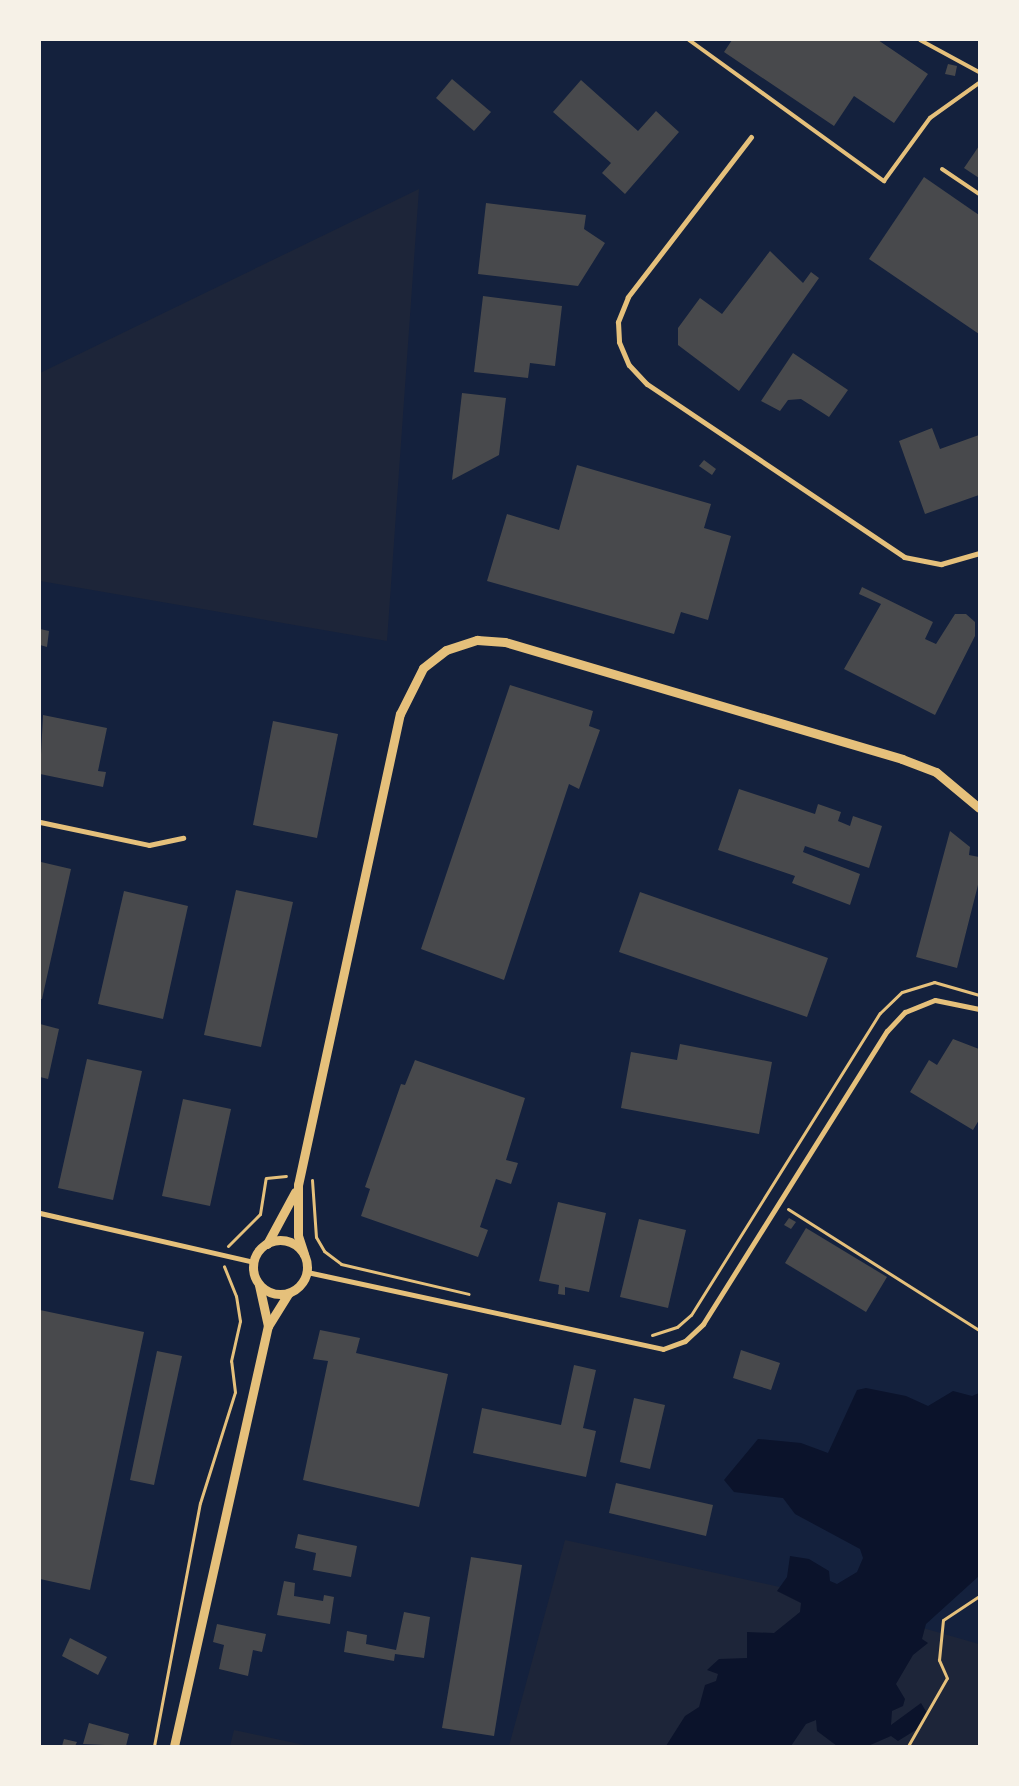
<!DOCTYPE html>
<style>
body{margin:0}
#map{position:relative;width:1019px;height:1786px;overflow:hidden;background:#14213d;font-family:"Public Sans",sans-serif}
div>[style]{position:absolute}
.green>*{inset:0;background:#1d2539}
.water>*{inset:0;background:#0b132b}
.building>*{inset:0;background:#48494c}
.path>*{height:3px;margin:-1.5px;padding:0 1.5px;transform-origin:1.5px;border-radius:1.5px;background:#e5c07b}
.service>*{height:4px;margin:-2px;padding:0 2px;transform-origin:2px;border-radius:2px;background:#e5c07b}
.minor>*{height:5px;margin:-2.5px;padding:0 2.5px;transform-origin:2.5px;border-radius:2.5px;background:#e5c07b}
.tertiary>*{height:9px;margin:-4.5px;padding:0 4.5px;transform-origin:4.5px;border-radius:4.5px;background:#e5c07b}
.tertiary>.ring{margin:-4.5px;padding:0;box-sizing:content-box;background:none;border:9px solid #e5c07b;border-radius:50%}
span{translate:-50% -50%;white-space:nowrap;text-align:center;line-height:1.15;-webkit-text-stroke:4px #f6f1e7;paint-order:stroke}
.frame{position:absolute;inset:0;border:41px solid #f6f1e7;pointer-events:none}
</style>
<div id="map">
<div class="green">
<i style="clip-path:polygon(419px 189px,387px 641px,40px 581px,40px 373px)"></i>
<i style="clip-path:polygon(565px 1540px,780px 1587px,979px 1644px,979px 1746px,509px 1746px)"></i>
<i style="clip-path:polygon(234px 1730px,309px 1746px,230px 1746px)"></i>
</div>
<div class="water">
<i style="clip-path:polygon(866px 1388px,906px 1396px,928px 1406px,953px 1391px,972px 1396px,979px 1393px,979px 1576px,926px 1624px,922px 1639px,928px 1643px,913px 1655px,896px 1684px,905px 1699px,903px 1706px,892px 1711px,891px 1725px,921px 1703px,927px 1713px,919px 1728px,898px 1741px,891px 1736px,868px 1746px,837px 1746px,817px 1731px,816px 1720px,806px 1724px,791px 1746px,666px 1746px,685px 1716px,699px 1707px,705px 1685px,716px 1681px,718px 1674px,707px 1670px,719px 1659px,747px 1658px,747px 1632px,774px 1633px,800px 1612px,801px 1603px,777px 1591px,787px 1577px,790px 1556px,809px 1559px,829px 1571px,830px 1581px,837px 1584px,857px 1572px,863px 1558px,860px 1549px,795px 1514px,783px 1498px,734px 1492px,724px 1480px,758px 1439px,801px 1443px,828px 1453px,857px 1390px)"></i>
</div>
<div class="building">
<i style="clip-path:polygon(732px 40px,878px 40px,928px 74px,894px 123px,854px 96px,834px 126px,724px 52px)"></i>
<i style="clip-path:polygon(948px 64px,957px 66px,955px 76px,945px 74px)"></i>
<i style="clip-path:polygon(452px 79px,491px 112px,474px 131px,436px 98px)"></i>
<i style="clip-path:polygon(581px 80px,638px 131px,656px 111px,679px 132px,625px 194px,602px 173px,611px 163px,553px 112px)"></i>
<i style="clip-path:polygon(979px 146px,979px 178px,964px 168px)"></i>
<i style="clip-path:polygon(924px 177px,979px 215px,979px 334px,869px 259px)"></i>
<i style="clip-path:polygon(486px 203px,586px 215px,584px 229px,605px 243px,578px 286px,478px 274px)"></i>
<i style="clip-path:polygon(770px 251px,803px 283px,811px 272px,819px 278px,739px 391px,678px 345px,678px 328px,700px 298px,722px 314px)"></i>
<i style="clip-path:polygon(483px 296px,562px 306px,555px 366px,530px 363px,528px 378px,474px 372px)"></i>
<i style="clip-path:polygon(793px 353px,848px 390px,829px 417px,801px 399px,788px 400px,780px 411px,761px 401px)"></i>
<i style="clip-path:polygon(462px 393px,506px 398px,499px 455px,452px 480px)"></i>
<i style="clip-path:polygon(932px 428px,940px 449px,979px 435px,979px 495px,925px 514px,899px 441px)"></i>
<i style="clip-path:polygon(704px 460px,716px 469px,712px 475px,699px 466px)"></i>
<i style="clip-path:polygon(577px 465px,711px 504px,704px 528px,731px 536px,708px 620px,681px 612px,674px 634px,487px 581px,507px 514px,559px 530px)"></i>
<i style="clip-path:polygon(862px 587px,933px 622px,925px 639px,936px 644px,955px 614px,966px 614px,975px 622px,975px 636px,935px 715px,844px 669px,881px 604px,859px 594px)"></i>
<i style="clip-path:polygon(40px 629px,49px 631px,47px 647px,40px 645px)"></i>
<i style="clip-path:polygon(510px 685px,593px 711px,589px 726px,600px 730px,579px 789px,569px 784px,504px 980px,421px 949px)"></i>
<i style="clip-path:polygon(43px 715px,107px 728px,98px 771px,106px 772px,103px 787px,40px 774px)"></i>
<i style="clip-path:polygon(273px 721px,338px 734px,317px 838px,253px 825px)"></i>
<i style="clip-path:polygon(739px 789px,815px 814px,818px 804px,841px 812px,838px 821px,850px 826px,853px 816px,882px 826px,869px 868px,805px 846px,803px 852px,860px 874px,850px 905px,792px 883px,795px 876px,718px 850px)"></i>
<i style="clip-path:polygon(950px 831px,970px 847px,969px 855px,979px 857px,979px 881px,957px 968px,916px 957px)"></i>
<i style="clip-path:polygon(41px 862px,71px 869px,42px 999px,40px 999px)"></i>
<i style="clip-path:polygon(236px 890px,293px 902px,261px 1047px,204px 1035px)"></i>
<i style="clip-path:polygon(124px 891px,188px 906px,163px 1019px,98px 1004px)"></i>
<i style="clip-path:polygon(640px 892px,828px 958px,807px 1017px,619px 952px)"></i>
<i style="clip-path:polygon(40px 1024px,59px 1029px,48px 1079px,40px 1077px)"></i>
<i style="clip-path:polygon(953px 1039px,979px 1049px,979px 1120px,973px 1130px,910px 1092px,929px 1060px,937px 1065px)"></i>
<i style="clip-path:polygon(680px 1044px,772px 1062px,759px 1134px,621px 1108px,631px 1052px,677px 1060px)"></i>
<i style="clip-path:polygon(87px 1059px,142px 1071px,113px 1200px,58px 1188px)"></i>
<i style="clip-path:polygon(415px 1060px,525px 1098px,506px 1160px,518px 1163px,511px 1184px,496px 1179px,480px 1227px,488px 1230px,478px 1257px,361px 1216px,370px 1189px,365px 1187px,401px 1084px,405px 1085px)"></i>
<i style="clip-path:polygon(183px 1099px,231px 1109px,210px 1206px,162px 1196px)"></i>
<i style="clip-path:polygon(558px 1202px,606px 1213px,589px 1292px,565px 1287px,565px 1295px,558px 1294px,559px 1285px,539px 1281px)"></i>
<i style="clip-path:polygon(789px 1218px,796px 1222px,791px 1229px,784px 1225px)"></i>
<i style="clip-path:polygon(639px 1219px,686px 1230px,668px 1308px,620px 1297px)"></i>
<i style="clip-path:polygon(806px 1228px,887px 1277px,866px 1312px,785px 1263px)"></i>
<i style="clip-path:polygon(40px 1310px,144px 1332px,90px 1590px,40px 1579px)"></i>
<i style="clip-path:polygon(320px 1330px,360px 1338px,356px 1353px,448px 1374px,419px 1507px,303px 1480px,328px 1361px,313px 1359px)"></i>
<i style="clip-path:polygon(741px 1350px,780px 1363px,771px 1390px,733px 1378px)"></i>
<i style="clip-path:polygon(157px 1351px,182px 1356px,154px 1485px,130px 1480px)"></i>
<i style="clip-path:polygon(574px 1365px,596px 1370px,583px 1428px,596px 1431px,586px 1477px,473px 1453px,482px 1408px,561px 1425px)"></i>
<i style="clip-path:polygon(634px 1398px,665px 1405px,650px 1469px,620px 1462px)"></i>
<i style="clip-path:polygon(616px 1483px,713px 1505px,706px 1536px,609px 1513px)"></i>
<i style="clip-path:polygon(298px 1534px,357px 1546px,351px 1577px,313px 1570px,316px 1553px,295px 1548px)"></i>
<i style="clip-path:polygon(471px 1557px,522px 1565px,494px 1736px,442px 1728px)"></i>
<i style="clip-path:polygon(284px 1581px,295px 1583px,294px 1596px,323px 1601px,324px 1595px,334px 1597px,330px 1624px,277px 1615px)"></i>
<i style="clip-path:polygon(404px 1612px,430px 1617px,424px 1658px,395px 1654px,394px 1661px,344px 1652px,347px 1631px,367px 1635px,366px 1644px,396px 1650px)"></i>
<i style="clip-path:polygon(217px 1624px,266px 1634px,262px 1652px,253px 1650px,248px 1676px,219px 1669px,224px 1645px,213px 1642px)"></i>
<i style="clip-path:polygon(70px 1638px,107px 1657px,98px 1675px,62px 1656px)"></i>
<i style="clip-path:polygon(89px 1723px,129px 1734px,126px 1746px,83px 1744px)"></i>
<i style="clip-path:polygon(64px 1739px,77px 1742px,75px 1746px,62px 1746px)"></i>
</div>
<div class="path">
<i style="left:312px;top:1180px;width:57px;rotate:86deg"></i>
<i style="left:316px;top:1237px;width:16px;rotate:60deg"></i>
<i style="left:324px;top:1251px;width:21px;rotate:37deg"></i>
<i style="left:341px;top:1264px;width:131px;rotate:13.2deg"></i>
<i style="left:788px;top:1209px;width:226px;rotate:32.4deg"></i>
<i style="left:228px;top:1246px;width:45px;rotate:-45deg"></i>
<i style="left:260px;top:1214px;width:36px;rotate:-81deg"></i>
<i style="left:266px;top:1178px;width:20px;rotate:-6deg"></i>
<i style="left:652px;top:1335px;width:26px;rotate:-18deg"></i>
<i style="left:677px;top:1327px;width:18px;rotate:-41deg"></i>
<i style="left:691px;top:1315px;width:356px;rotate:-58deg"></i>
<i style="left:880px;top:1013px;width:30px;rotate:-44deg"></i>
<i style="left:902px;top:992px;width:34px;rotate:-17deg"></i>
<i style="left:934px;top:982px;width:47px;rotate:16.1deg"></i>
<i style="left:154px;top:1746px;width:247px;rotate:-79.3deg"></i>
<i style="left:200px;top:1503px;width:116px;rotate:-72.5deg"></i>
<i style="left:235px;top:1392px;width:31px;rotate:-97deg"></i>
<i style="left:231px;top:1361px;width:41px;rotate:-77.3deg"></i>
<i style="left:240px;top:1321px;width:25px;rotate:-99deg"></i>
<i style="left:236px;top:1296px;width:32px;rotate:-112deg"></i>
<i style="left:908px;top:1746px;width:78px;rotate:-60.2deg"></i>
<i style="left:947px;top:1678px;width:20px;rotate:-114deg"></i>
<i style="left:939px;top:1660px;width:40px;rotate:-84.3deg"></i>
<i style="left:943px;top:1620px;width:43px;rotate:-33.7deg"></i>
</div>
<div class="service">
<i style="left:689px;top:40px;width:241px;rotate:35.9deg"></i>
<i style="left:884px;top:181px;width:78px;rotate:-53.9deg"></i>
<i style="left:930px;top:118px;width:60px;rotate:-35.5deg"></i>
<i style="left:920px;top:40px;width:67px;rotate:28.5deg"></i>
<i style="left:942px;top:169px;width:45px;rotate:34deg"></i>
</div>
<div class="minor">
<i style="left:751px;top:137px;width:202px;rotate:127.6deg"></i>
<i style="left:628px;top:297px;width:27px;rotate:112deg"></i>
<i style="left:618px;top:322px;width:20px;rotate:87deg"></i>
<i style="left:619px;top:342px;width:25px;rotate:67deg"></i>
<i style="left:629px;top:365px;width:26px;rotate:47deg"></i>
<i style="left:647px;top:384px;width:310px;rotate:33.9deg"></i>
<i style="left:904px;top:557px;width:38px;rotate:11deg"></i>
<i style="left:941px;top:564px;width:40px;rotate:-16deg"></i>
<i style="left:40px;top:822px;width:111px;rotate:11.9deg"></i>
<i style="left:149px;top:845px;width:35px;rotate:-12deg"></i>
<i style="left:40px;top:1213px;width:220px;rotate:12.9deg"></i>
<i style="left:307px;top:1272px;width:364px;rotate:12.2deg"></i>
<i style="left:663px;top:1349px;width:23px;rotate:-20deg"></i>
<i style="left:685px;top:1341px;width:25px;rotate:-43deg"></i>
<i style="left:703px;top:1324px;width:346px;rotate:-57.9deg"></i>
<i style="left:887px;top:1031px;width:26px;rotate:-47deg"></i>
<i style="left:905px;top:1012px;width:32px;rotate:-22deg"></i>
<i style="left:935px;top:1000px;width:45px;rotate:11.6deg"></i>
</div>
<div class="tertiary">
<i class="ring" style="left:253px;top:1240px;width:45px;height:45px"></i>
<i style="left:267px;top:1244px;width:59px;rotate:-61.7deg"></i>
<i style="left:304px;top:1254px;width:19px;rotate:-108deg"></i>
<i style="left:298px;top:1236px;width:51px;rotate:-90deg"></i>
<i style="left:298px;top:1185px;width:482px;rotate:-77.8deg"></i>
<i style="left:400px;top:714px;width:51px;rotate:-63.4deg"></i>
<i style="left:423px;top:668px;width:29px;rotate:-38deg"></i>
<i style="left:446px;top:650px;width:33px;rotate:-18deg"></i>
<i style="left:477px;top:640px;width:28px;rotate:4deg"></i>
<i style="left:505px;top:642px;width:414px;rotate:16.4deg"></i>
<i style="left:902px;top:759px;width:36px;rotate:21deg"></i>
<i style="left:936px;top:772px;width:56px;rotate:39.9deg"></i>
<i style="left:259px;top:1285px;width:42px;rotate:77.6deg"></i>
<i style="left:174px;top:1746px;width:430px;rotate:-77.4deg"></i>
<i style="left:268px;top:1326px;width:39px;rotate:-58deg"></i>
</div>
<div class="frame"></div>
</div>
